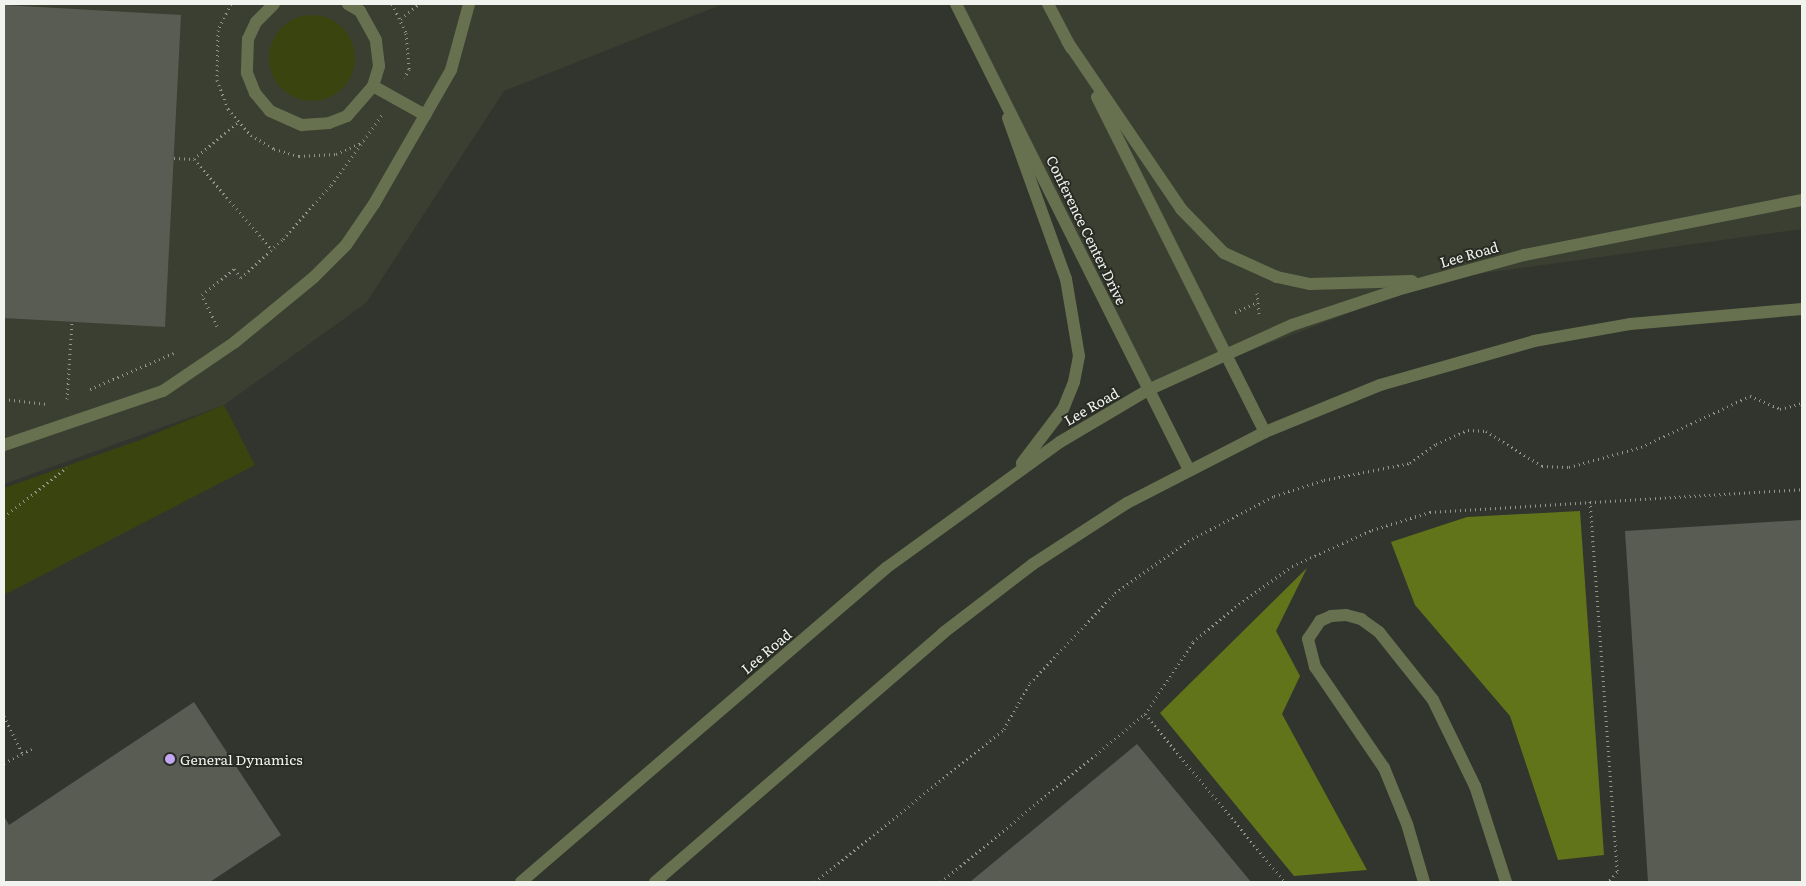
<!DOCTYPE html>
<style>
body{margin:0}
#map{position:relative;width:1806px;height:886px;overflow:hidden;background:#32352d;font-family:Literata,serif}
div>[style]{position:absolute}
.built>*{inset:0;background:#3b3f31}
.green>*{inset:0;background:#39440e}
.round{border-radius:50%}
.forest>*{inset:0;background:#62741a}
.building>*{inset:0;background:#595c53}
.path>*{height:3px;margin-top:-1.5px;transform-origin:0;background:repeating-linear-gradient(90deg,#93958f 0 1px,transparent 0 5px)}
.service>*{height:12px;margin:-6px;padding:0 6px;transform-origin:6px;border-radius:6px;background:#68714f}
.tertiary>*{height:12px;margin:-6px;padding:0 6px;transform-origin:6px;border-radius:6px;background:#68714f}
.dots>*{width:14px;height:14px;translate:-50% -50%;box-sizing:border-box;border:2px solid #282b23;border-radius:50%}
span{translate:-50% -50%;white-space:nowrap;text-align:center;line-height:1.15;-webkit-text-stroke:4px #282b23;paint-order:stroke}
.street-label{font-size:14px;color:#f1f3ee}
.poi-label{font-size:14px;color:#f1f3ee}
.left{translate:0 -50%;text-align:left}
.frame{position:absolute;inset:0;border:5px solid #f1f3ee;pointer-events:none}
</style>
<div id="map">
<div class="built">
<i style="clip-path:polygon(4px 4px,723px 4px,504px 91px,366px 303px,224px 405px,4px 484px)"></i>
<i style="clip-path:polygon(953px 4px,1802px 4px,1802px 229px,1435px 280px,1148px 390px)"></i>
</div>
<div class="green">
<i class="round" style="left:269px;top:15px;width:86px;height:86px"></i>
<i style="clip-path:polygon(224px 405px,255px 465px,4px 595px,4px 488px,140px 440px)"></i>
</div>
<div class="forest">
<i style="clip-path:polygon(1580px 511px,1604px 855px,1558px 860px,1510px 716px,1415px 605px,1391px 542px,1467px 517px)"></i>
<i style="clip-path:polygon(1307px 568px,1276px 631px,1300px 676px,1282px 714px,1367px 870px,1294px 876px,1160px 713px)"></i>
</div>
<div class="building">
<i style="clip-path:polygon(4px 5px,181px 15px,165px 327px,4px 318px)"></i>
<i style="clip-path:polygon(1802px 520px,1802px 882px,1648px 882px,1625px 531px)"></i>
<i style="clip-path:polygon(194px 702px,281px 835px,210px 882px,4px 882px,4px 816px,9px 825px)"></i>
<i style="clip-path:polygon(1137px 744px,1251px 882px,970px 882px)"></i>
</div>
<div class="path">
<i style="left:231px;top:4px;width:29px;rotate:117deg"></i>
<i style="left:218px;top:30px;width:50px;rotate:91.1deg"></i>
<i style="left:217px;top:80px;width:31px;rotate:69deg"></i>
<i style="left:228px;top:109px;width:35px;rotate:49deg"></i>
<i style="left:251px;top:135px;width:27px;rotate:31deg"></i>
<i style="left:274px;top:149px;width:26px;rotate:16deg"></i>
<i style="left:299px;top:156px;width:37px;rotate:-3deg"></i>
<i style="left:336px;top:154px;width:30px;rotate:-24deg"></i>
<i style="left:392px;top:4px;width:32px;rotate:64deg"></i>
<i style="left:406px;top:33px;width:36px;rotate:85deg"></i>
<i style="left:409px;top:69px;width:10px;rotate:119deg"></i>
<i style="left:401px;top:19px;width:23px;rotate:-40deg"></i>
<i style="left:174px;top:158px;width:20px;rotate:3deg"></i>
<i style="left:194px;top:159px;width:59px;rotate:-40.2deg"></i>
<i style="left:194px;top:159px;width:120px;rotate:49.4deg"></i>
<i style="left:1257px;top:293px;width:21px;rotate:85deg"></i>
<i style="left:1235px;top:312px;width:25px;rotate:-23deg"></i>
<i style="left:217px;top:326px;width:34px;rotate:-116deg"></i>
<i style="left:202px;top:295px;width:41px;rotate:-39.1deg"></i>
<i style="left:234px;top:269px;width:11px;rotate:52deg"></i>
<i style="left:241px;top:278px;width:57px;rotate:-42.9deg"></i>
<i style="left:283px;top:239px;width:72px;rotate:-48.4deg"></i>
<i style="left:331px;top:185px;width:87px;rotate:-53.9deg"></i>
<i style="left:90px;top:389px;width:91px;rotate:-23.2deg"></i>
<i style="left:4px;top:399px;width:43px;rotate:6.6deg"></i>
<i style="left:67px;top:399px;width:77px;rotate:-86.3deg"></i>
<i style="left:1590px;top:501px;width:372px;rotate:85.8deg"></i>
<i style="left:1617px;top:872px;width:13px;rotate:132deg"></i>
<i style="left:4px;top:517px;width:80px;rotate:-38.4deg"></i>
<i style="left:1145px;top:714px;width:87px;rotate:-56.3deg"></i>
<i style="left:1193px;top:642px;width:55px;rotate:-39.8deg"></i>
<i style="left:1235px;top:607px;width:70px;rotate:-35.7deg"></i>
<i style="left:1292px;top:566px;width:88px;rotate:-24.2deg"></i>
<i style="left:1372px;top:530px;width:61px;rotate:-17.2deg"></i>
<i style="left:1430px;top:512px;width:373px;rotate:-3.5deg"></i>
<i style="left:4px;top:716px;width:41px;rotate:64.1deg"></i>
<i style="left:4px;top:763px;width:33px;rotate:-27deg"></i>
<i style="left:815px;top:882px;width:243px;rotate:-39deg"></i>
<i style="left:1004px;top:729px;width:53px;rotate:-60.5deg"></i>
<i style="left:1030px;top:683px;width:124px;rotate:-46.6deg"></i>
<i style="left:1115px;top:593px;width:90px;rotate:-35.5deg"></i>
<i style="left:1188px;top:541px;width:97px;rotate:-27.6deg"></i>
<i style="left:1274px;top:496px;width:52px;rotate:-17.7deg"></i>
<i style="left:1324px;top:480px;width:88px;rotate:-11.2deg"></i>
<i style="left:1410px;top:463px;width:32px;rotate:-36deg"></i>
<i style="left:1436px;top:444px;width:35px;rotate:-24deg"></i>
<i style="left:1468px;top:430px;width:18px;rotate:3deg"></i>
<i style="left:1486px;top:431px;width:66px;rotate:32deg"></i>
<i style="left:1542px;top:466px;width:27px;rotate:2deg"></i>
<i style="left:1569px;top:467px;width:75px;rotate:-15.5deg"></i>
<i style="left:1641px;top:447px;width:120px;rotate:-25.1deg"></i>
<i style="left:1750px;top:396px;width:33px;rotate:23deg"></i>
<i style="left:1780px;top:409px;width:23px;rotate:-15deg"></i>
<i style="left:941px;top:882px;width:264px;rotate:-39.5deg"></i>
<i style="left:1145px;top:714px;width:219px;rotate:50.2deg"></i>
</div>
<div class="service">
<i style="left:274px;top:4px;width:25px;rotate:135deg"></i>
<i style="left:256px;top:22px;width:19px;rotate:115deg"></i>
<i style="left:248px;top:39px;width:34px;rotate:92deg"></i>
<i style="left:247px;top:73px;width:22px;rotate:68deg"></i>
<i style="left:255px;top:93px;width:23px;rotate:50deg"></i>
<i style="left:270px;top:111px;width:35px;rotate:24deg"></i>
<i style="left:302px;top:125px;width:27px;rotate:-4deg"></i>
<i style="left:329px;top:123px;width:19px;rotate:-21deg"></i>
<i style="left:347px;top:116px;width:40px;rotate:-49deg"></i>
<i style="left:373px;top:86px;width:21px;rotate:-73deg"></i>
<i style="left:379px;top:66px;width:26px;rotate:-97deg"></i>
<i style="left:376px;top:40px;width:33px;rotate:-119deg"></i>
<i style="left:360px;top:11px;width:14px;rotate:-150deg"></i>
<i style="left:373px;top:86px;width:60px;rotate:29.1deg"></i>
<i style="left:4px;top:445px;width:168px;rotate:-18.8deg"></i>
<i style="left:163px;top:391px;width:87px;rotate:-34.2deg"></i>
<i style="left:235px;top:342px;width:102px;rotate:-39.4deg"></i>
<i style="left:314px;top:277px;width:45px;rotate:-45deg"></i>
<i style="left:346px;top:245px;width:50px;rotate:-55.7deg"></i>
<i style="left:374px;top:204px;width:155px;rotate:-60.1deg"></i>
<i style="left:451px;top:70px;width:68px;rotate:-74.7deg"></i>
<i style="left:1424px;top:882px;width:60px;rotate:-106.3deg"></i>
<i style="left:1407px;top:824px;width:61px;rotate:-112.3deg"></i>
<i style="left:1384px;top:768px;width:122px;rotate:-124.3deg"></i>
<i style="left:1315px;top:667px;width:29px;rotate:-104deg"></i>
<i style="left:1308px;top:639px;width:22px;rotate:-56deg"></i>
<i style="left:1320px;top:621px;width:12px;rotate:-24deg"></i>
<i style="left:1331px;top:616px;width:15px;rotate:-4deg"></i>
<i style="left:1346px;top:615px;width:16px;rotate:15deg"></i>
<i style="left:1361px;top:619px;width:22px;rotate:36deg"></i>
<i style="left:1379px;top:632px;width:87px;rotate:51.5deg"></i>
<i style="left:1433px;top:700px;width:96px;rotate:64deg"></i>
<i style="left:1475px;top:786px;width:101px;rotate:72.1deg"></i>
</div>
<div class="tertiary">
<i style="left:956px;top:4px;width:521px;rotate:63.43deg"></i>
<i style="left:1048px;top:4px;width:50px;rotate:62.4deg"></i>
<i style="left:1067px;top:41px;width:203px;rotate:55.8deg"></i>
<i style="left:1181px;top:209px;width:62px;rotate:45.7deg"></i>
<i style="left:1224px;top:253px;width:58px;rotate:24.4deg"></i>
<i style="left:1277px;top:277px;width:34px;rotate:12deg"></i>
<i style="left:1310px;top:284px;width:102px;rotate:-1.7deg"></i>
<i style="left:1097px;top:97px;width:375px;rotate:63.4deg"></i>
<i style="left:1008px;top:118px;width:171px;rotate:70.2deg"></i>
<i style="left:1066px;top:279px;width:78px;rotate:80.4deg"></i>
<i style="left:1079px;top:356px;width:26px;rotate:101deg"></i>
<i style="left:1074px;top:382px;width:29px;rotate:112deg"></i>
<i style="left:1063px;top:409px;width:68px;rotate:127.2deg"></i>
<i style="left:521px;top:882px;width:481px;rotate:-40.7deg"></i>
<i style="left:886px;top:568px;width:215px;rotate:-35.9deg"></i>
<i style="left:1060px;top:442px;width:102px;rotate:-30.6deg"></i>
<i style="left:1148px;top:390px;width:158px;rotate:-24.3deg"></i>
<i style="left:1292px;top:325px;width:111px;rotate:-18.4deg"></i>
<i style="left:1397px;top:290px;width:132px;rotate:-15.4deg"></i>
<i style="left:1524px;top:255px;width:283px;rotate:-11.2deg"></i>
<i style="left:655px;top:882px;width:381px;rotate:-40.8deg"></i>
<i style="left:943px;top:633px;width:113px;rotate:-37.5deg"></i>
<i style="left:1033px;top:564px;width:112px;rotate:-33deg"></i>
<i style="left:1127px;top:503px;width:155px;rotate:-27.2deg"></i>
<i style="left:1265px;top:432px;width:124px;rotate:-22.2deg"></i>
<i style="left:1380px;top:385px;width:160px;rotate:-15.9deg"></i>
<i style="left:1534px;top:341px;width:97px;rotate:-10deg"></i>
<i style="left:1630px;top:324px;width:173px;rotate:-5deg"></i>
</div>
<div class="dots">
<i style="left:170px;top:759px;background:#c3a7f2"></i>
</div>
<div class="street-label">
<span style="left:1087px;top:230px;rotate:64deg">Conference Center Drive</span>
<span style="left:1469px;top:254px;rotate:-16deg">Lee Road</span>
<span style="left:1091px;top:406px;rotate:-30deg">Lee Road</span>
<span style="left:766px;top:651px;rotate:-40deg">Lee Road</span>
</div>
<div class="poi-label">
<span class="left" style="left:180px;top:759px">General Dynamics</span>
</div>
<div class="frame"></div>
</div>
